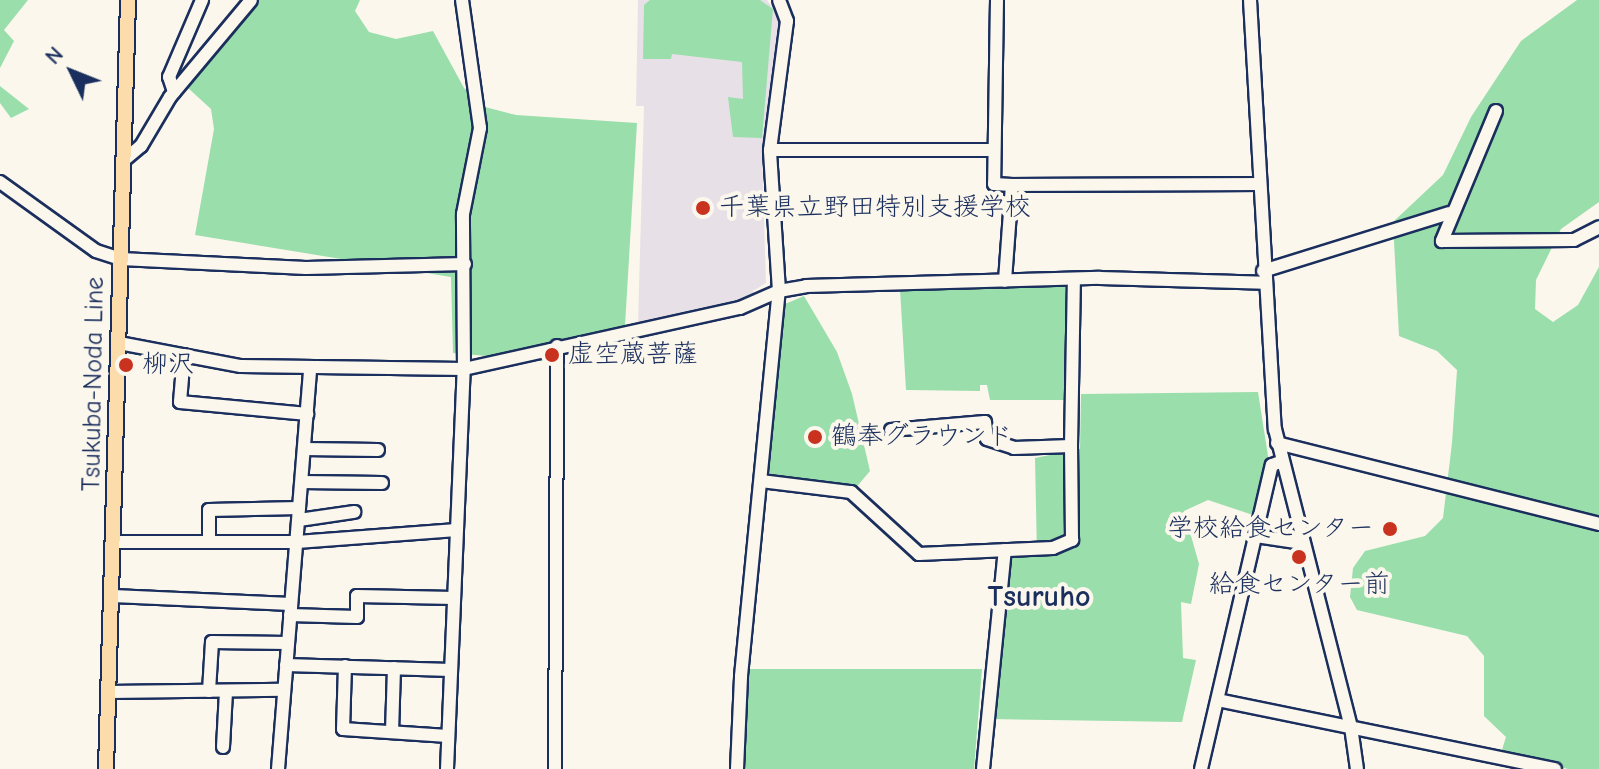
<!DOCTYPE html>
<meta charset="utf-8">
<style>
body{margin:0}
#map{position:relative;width:1599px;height:769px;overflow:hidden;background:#fbf7ec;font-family:"Comic Neue","Klee One",sans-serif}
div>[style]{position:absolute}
.built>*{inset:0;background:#e8e0e7}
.green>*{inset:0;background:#99deab}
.roads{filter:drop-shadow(2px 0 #1b2f5e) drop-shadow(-2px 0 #1b2f5e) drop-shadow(0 2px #1b2f5e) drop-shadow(0 -2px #1b2f5e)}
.minor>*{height:12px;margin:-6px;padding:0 6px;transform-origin:6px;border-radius:6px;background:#fbf7ec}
.major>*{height:14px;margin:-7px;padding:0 7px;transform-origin:7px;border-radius:7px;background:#fcdcab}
.dots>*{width:22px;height:22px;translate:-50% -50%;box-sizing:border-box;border:4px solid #fbf7ec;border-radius:50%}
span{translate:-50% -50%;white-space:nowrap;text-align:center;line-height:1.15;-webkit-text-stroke:8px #fbf7ec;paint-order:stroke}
.poi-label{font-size:26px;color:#1b2f5e}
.left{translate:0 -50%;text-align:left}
.right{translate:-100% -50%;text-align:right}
.street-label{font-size:26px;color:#1b2f5e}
.quarter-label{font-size:30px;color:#1b2f5e;font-weight:700}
.north{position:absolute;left:32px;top:32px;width:80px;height:80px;-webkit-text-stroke:6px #fbf7ec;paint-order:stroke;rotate:313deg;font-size:22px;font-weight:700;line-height:32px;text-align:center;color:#1b2f5e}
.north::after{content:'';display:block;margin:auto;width:28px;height:36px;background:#1b2f5e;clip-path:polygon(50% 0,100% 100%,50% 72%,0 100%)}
</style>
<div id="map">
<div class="built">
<i style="clip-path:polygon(638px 0,767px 0,780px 19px,762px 151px,766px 283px,753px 291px,755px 297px,736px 303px,638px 325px,644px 106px,636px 106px)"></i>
</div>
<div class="green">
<i style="clip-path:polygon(0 0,28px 0,4px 30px,14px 41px,0 68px)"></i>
<i style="clip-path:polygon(257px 0,360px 0,355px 11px,369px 32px,396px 39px,433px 31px,464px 88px,485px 107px,516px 115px,637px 123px,625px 326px,561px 343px,557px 362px,453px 353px,451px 277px,195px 235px,214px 129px,211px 109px,188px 88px)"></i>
<i style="clip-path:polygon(650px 0,760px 0,773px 9px,762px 138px,733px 137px,728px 97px,743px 99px,742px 62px,672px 54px,671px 59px,643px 59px,644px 5px)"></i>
<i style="clip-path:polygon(1577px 0,1599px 0,1599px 202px,1561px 229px,1536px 280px,1535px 309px,1553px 322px,1578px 305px,1599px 267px,1599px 769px,1568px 769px,1501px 753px,1506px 737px,1484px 716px,1484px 656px,1467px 636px,1357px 610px,1350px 597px,1353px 568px,1365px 551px,1425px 536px,1443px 518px,1452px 443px,1457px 370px,1437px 351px,1399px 336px,1393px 222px,1443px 175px,1471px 117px,1521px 41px)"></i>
<i style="clip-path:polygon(0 86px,29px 109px,11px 118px,0 103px)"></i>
<i style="clip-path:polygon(1065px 286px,1065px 400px,990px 400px,987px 385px,980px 385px,980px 391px,906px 390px,900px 289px)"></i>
<i style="clip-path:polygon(804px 296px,837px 352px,852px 394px,870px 471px,853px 491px,767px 477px,785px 304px)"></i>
<i style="clip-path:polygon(1258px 392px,1268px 456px,1256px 516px,1208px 500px,1184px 511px,1199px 564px,1191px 604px,1181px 602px,1183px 658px,1196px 660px,1182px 722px,992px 719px,1008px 557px,1037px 555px,1035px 458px,1080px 449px,1081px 394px)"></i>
<i style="clip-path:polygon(743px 669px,982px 669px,974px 769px,740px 769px)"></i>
</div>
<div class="roads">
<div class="minor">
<i style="left:997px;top:0;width:184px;rotate:90.9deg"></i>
<i style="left:994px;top:184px;width:18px;rotate:3deg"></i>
<i style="left:1012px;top:185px;width:96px;rotate:94.2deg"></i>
<i style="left:1250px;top:0;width:430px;rotate:86.7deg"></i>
<i style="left:1275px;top:429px;width:308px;rotate:75.7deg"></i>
<i style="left:1351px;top:727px;width:42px;rotate:81.9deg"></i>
<i style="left:174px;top:92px;width:16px;rotate:-108deg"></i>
<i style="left:169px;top:77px;width:84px;rotate:-66.8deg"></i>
<i style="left:1496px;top:111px;width:141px;rotate:112.6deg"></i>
<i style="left:1442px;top:241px;width:132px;rotate:-0.4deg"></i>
<i style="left:1574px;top:240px;width:28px;rotate:-27deg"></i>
<i style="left:770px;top:150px;width:222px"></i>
<i style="left:123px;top:161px;width:23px;rotate:-40deg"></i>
<i style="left:141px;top:146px;width:57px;rotate:-59.4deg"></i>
<i style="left:170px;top:97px;width:126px;rotate:-50.1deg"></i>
<i style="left:0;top:182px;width:118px;rotate:35.7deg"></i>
<i style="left:96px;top:251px;width:26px;rotate:18deg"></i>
<i style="left:121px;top:259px;width:185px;rotate:2.8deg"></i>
<i style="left:306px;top:268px;width:159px;rotate:-1.4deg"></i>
<i style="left:1012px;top:185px;width:245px;rotate:-0.2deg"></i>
<i style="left:1263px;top:271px;width:195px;rotate:-17.3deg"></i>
<i style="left:119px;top:343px;width:124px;rotate:10.7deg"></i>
<i style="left:241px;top:366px;width:223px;rotate:0.8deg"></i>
<i style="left:464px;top:369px;width:283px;rotate:-12.5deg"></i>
<i style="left:740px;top:308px;width:43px;rotate:-23.6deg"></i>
<i style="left:779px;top:291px;width:27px;rotate:-10deg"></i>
<i style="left:806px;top:286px;width:294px;rotate:-1.6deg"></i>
<i style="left:1100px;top:278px;width:164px;rotate:1.7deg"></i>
<i style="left:184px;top:355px;width:47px;rotate:94.9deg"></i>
<i style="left:180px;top:402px;width:128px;rotate:5.4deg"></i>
<i style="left:891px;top:430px;width:94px;rotate:-4.9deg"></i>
<i style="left:985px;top:422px;width:17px;rotate:83deg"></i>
<i style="left:987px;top:439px;width:28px;rotate:18deg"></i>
<i style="left:1014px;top:448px;width:57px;rotate:-2deg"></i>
<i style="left:1071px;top:446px;width:166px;rotate:-89deg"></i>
<i style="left:1277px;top:443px;width:332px;rotate:14.1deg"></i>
<i style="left:304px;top:449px;width:74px;rotate:0.8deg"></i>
<i style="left:761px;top:481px;width:91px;rotate:7deg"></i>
<i style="left:851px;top:492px;width:92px;rotate:42.4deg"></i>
<i style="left:919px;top:554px;width:134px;rotate:-2.6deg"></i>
<i style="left:1053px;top:548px;width:21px;rotate:-23deg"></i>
<i style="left:1072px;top:540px;width:94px;rotate:-90.6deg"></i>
<i style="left:302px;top:482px;width:80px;rotate:0.7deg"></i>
<i style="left:299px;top:520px;width:56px;rotate:-8.3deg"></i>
<i style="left:1256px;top:536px;width:47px;rotate:8.7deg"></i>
<i style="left:114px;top:542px;width:183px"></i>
<i style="left:297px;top:542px;width:160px;rotate:-4.3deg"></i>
<i style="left:209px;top:542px;width:32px;rotate:-90deg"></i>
<i style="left:209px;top:510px;width:90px;rotate:-1.3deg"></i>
<i style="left:113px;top:596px;width:178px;rotate:2.6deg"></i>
<i style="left:290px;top:615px;width:67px;rotate:1.7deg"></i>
<i style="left:357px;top:617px;width:21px;rotate:-90deg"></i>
<i style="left:357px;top:596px;width:97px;rotate:1.2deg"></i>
<i style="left:286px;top:665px;width:165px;rotate:1.7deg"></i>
<i style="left:345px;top:666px;width:63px;rotate:91.8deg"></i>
<i style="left:343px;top:729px;width:105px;rotate:3.8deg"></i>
<i style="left:209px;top:691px;width:49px;rotate:-86.5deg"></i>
<i style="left:212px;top:642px;width:76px;rotate:0.8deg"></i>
<i style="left:109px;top:692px;width:174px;rotate:-0.7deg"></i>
<i style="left:1218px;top:700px;width:344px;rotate:11.6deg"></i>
<i style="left:392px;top:732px;width:64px;rotate:-88.2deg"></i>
<i style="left:223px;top:747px;width:56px;rotate:-86.9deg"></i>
<i style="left:278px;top:769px;width:400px;rotate:-85.4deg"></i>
<i style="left:447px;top:769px;width:400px;rotate:-87.6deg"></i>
<i style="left:464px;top:369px;width:155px;rotate:-90.4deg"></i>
<i style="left:463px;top:214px;width:88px;rotate:-78.8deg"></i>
<i style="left:480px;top:128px;width:129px;rotate:-98deg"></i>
<i style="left:555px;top:769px;width:423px;rotate:-89.7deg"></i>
<i style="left:737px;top:769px;width:93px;rotate:-87.5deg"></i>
<i style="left:741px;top:676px;width:387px;rotate:-84.4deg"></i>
<i style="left:779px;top:291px;width:141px;rotate:-93.7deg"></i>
<i style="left:770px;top:150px;width:130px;rotate:-82.5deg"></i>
<i style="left:787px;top:21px;width:22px;rotate:-111deg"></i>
<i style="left:983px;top:769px;width:220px;rotate:-84.3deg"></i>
<i style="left:1201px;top:769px;width:312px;rotate:-76.9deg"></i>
<i style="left:1272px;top:465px;width:9px;rotate:-21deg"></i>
</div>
<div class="major">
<i style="left:106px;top:769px;width:769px;rotate:-88.36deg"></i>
</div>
</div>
<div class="dots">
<i style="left:703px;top:208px;background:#c8321e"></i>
<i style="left:552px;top:355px;background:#c8321e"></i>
<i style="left:126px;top:365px;background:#c8321e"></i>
<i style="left:815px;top:437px;background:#c8321e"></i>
<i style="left:1390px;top:529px;background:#c8321e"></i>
<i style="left:1299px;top:557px;background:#c8321e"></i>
</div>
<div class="poi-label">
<span class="left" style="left:719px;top:208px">千葉県立野田特別支援学校</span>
<span class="left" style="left:568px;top:355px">虚空蔵菩薩</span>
<span class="left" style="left:142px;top:365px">柳沢</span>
<span class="left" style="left:831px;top:437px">鶴奉グラウンド</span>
<span class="right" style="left:1374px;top:529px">学校給食センター</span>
<span style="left:1299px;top:585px">給食センター前</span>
</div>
<div class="street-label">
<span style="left:94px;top:384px;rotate:-89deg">Tsukuba-Noda Line</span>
</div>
<div class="quarter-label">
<span style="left:1039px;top:597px">Tsuruho</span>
</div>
<div class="north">N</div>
</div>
